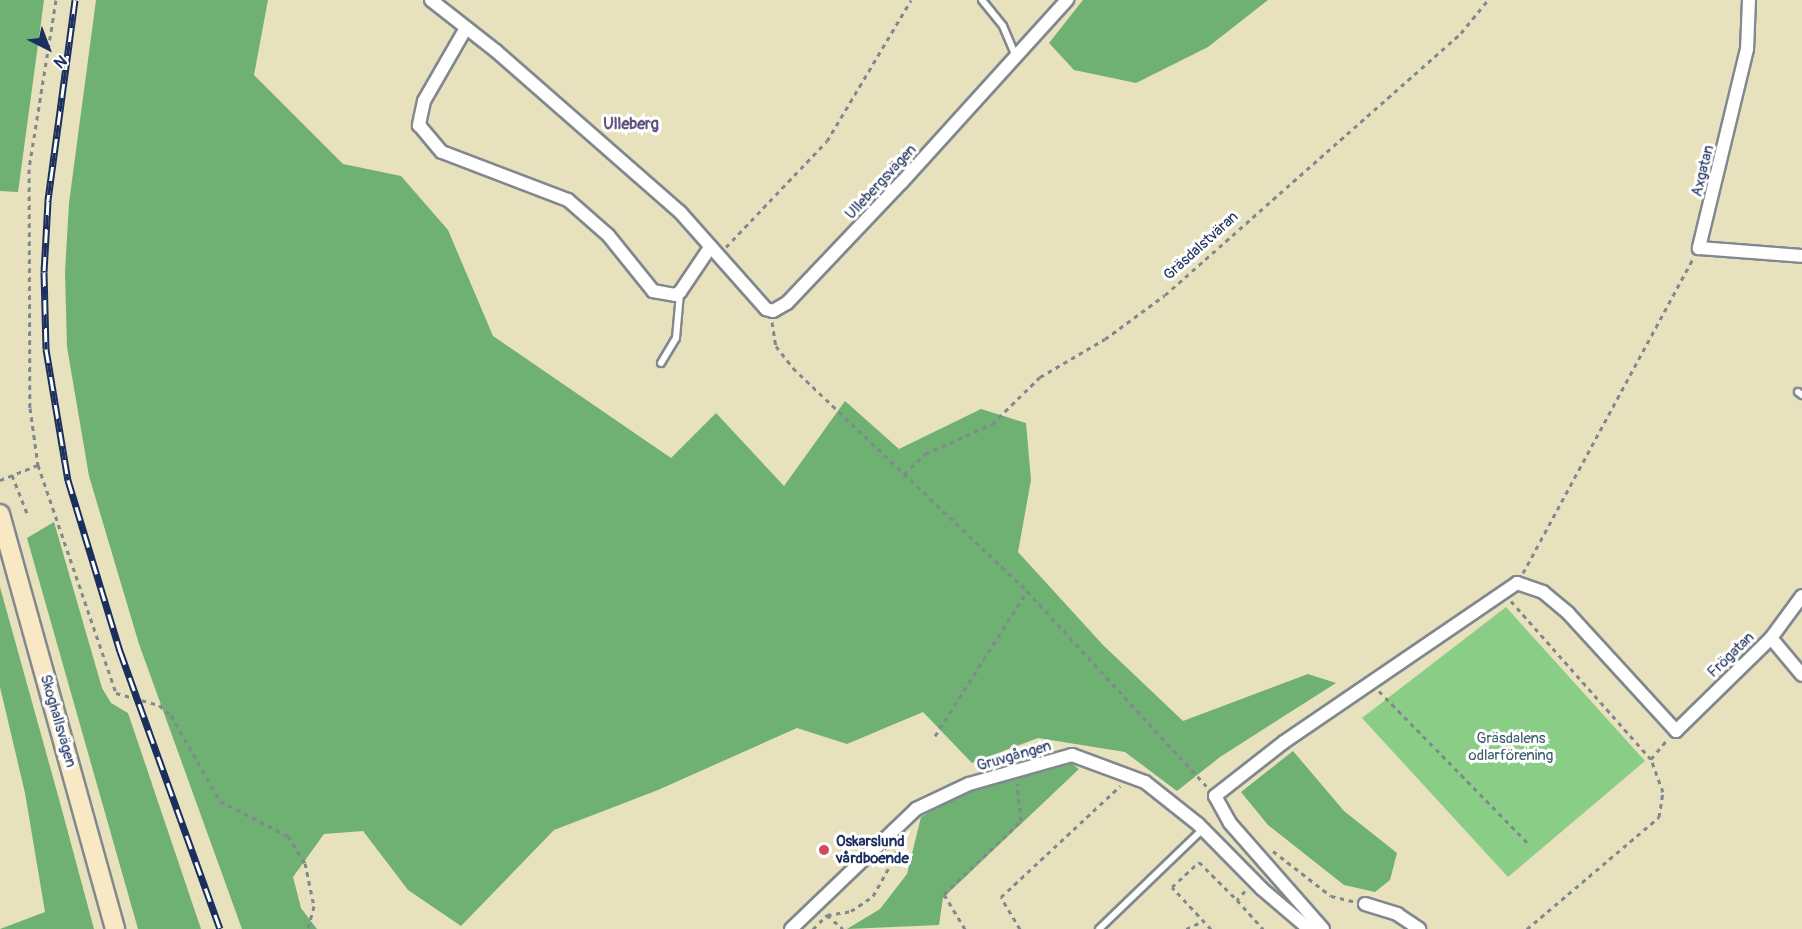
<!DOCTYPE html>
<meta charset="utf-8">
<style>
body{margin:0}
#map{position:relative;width:1802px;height:929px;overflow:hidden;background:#e7e1be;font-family:Pangolin,sans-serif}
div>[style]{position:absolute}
.green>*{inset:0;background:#8acd86}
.forest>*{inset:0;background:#6fb073}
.path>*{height:3px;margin-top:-1.5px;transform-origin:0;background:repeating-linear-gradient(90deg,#81888e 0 4.5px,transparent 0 9px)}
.roads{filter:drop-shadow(2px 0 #81888e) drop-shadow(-2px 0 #81888e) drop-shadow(0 2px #81888e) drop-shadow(0 -2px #81888e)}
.service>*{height:6px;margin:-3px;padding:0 3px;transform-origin:3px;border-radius:3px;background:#fff}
.minor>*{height:12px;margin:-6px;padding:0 6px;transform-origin:6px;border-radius:6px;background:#fff}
.secondary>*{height:18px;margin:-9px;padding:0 9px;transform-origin:9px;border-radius:9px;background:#f8e8c3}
.rail>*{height:7px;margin-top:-3.5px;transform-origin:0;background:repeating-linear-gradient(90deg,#fff 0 14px,#1b2f5e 0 28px);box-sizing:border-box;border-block:2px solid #1b2f5e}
.dots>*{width:16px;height:16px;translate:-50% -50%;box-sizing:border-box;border:3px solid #fff;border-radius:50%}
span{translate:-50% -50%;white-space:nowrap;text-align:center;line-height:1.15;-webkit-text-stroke:6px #fff;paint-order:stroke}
.street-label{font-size:15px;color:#1b2f5e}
.park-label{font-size:15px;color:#3c5e6a}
.poi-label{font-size:15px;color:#1b2f5e;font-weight:700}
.left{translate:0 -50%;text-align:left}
.neighbourhood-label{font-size:16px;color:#60537f;font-weight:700}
.north{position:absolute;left:18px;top:18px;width:60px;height:60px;-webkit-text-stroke:4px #fff;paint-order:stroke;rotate:138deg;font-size:16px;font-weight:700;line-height:24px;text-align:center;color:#1b2f5e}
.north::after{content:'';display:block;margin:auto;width:21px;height:27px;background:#1b2f5e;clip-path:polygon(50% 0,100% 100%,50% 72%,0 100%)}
</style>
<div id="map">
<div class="green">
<i style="clip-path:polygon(1506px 607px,1645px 761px,1508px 877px,1362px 718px)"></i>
</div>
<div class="forest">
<i style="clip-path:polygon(0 0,44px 0,18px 192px,0 191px)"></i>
<i style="clip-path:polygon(96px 0,268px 0,254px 75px,343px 164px,401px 176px,448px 230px,493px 336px,671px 458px,716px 413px,784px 486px,845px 401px,899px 449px,981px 409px,1026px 423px,1031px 480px,1018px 552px,1103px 645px,1183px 721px,1308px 674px,1336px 683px,1220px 757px,1177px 791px,1125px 752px,1038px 738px,972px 763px,923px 712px,847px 744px,797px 728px,658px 790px,554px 830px,461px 926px,408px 890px,363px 831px,324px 834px,293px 877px,301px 908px,317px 929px,242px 929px,139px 644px,89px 476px,67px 347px,65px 272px,69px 203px)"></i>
<i style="clip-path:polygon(1083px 0,1268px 0,1208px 47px,1136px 83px,1074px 70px,1049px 43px)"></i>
<i style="clip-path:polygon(54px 522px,102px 688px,111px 703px,128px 713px,201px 929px,138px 929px,27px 538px)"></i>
<i style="clip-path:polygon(0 587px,59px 799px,94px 929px,0 929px,45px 912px,25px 793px,0 687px)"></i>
<i style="clip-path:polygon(1293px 751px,1344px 811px,1397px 853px,1390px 880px,1375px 892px,1344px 885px,1268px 825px,1241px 792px)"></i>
<i style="clip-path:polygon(1068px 761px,1079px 769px,943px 898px,939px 925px,847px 929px,880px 909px,907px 874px,921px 817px,966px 791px)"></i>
</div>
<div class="path">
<i style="left:56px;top:0;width:171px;rotate:99.1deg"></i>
<i style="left:29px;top:169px;width:239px;rotate:89.8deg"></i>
<i style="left:30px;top:408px;width:58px;rotate:82deg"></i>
<i style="left:38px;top:465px;width:241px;rotate:71.1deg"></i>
<i style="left:116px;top:693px;width:45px;rotate:15.6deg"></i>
<i style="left:159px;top:705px;width:16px;rotate:40deg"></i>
<i style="left:171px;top:715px;width:99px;rotate:60.3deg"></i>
<i style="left:220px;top:801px;width:76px;rotate:27.2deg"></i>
<i style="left:288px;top:836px;width:32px;rotate:58deg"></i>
<i style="left:305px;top:863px;width:44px;rotate:78.2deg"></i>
<i style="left:314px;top:906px;width:24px;rotate:105deg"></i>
<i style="left:726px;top:247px;width:146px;rotate:-46.4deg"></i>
<i style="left:827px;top:141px;width:164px;rotate:-59.2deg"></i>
<i style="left:772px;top:322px;width:24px;rotate:81deg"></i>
<i style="left:776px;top:346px;width:28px;rotate:52deg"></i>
<i style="left:793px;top:368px;width:323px;rotate:43.6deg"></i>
<i style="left:1027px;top:591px;width:265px;rotate:47.4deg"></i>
<i style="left:904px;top:474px;width:29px;rotate:-44deg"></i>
<i style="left:925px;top:454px;width:73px;rotate:-24.1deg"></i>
<i style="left:992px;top:424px;width:67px;rotate:-44.4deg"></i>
<i style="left:1040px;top:377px;width:75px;rotate:-30.3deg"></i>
<i style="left:1105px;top:339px;width:74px;rotate:-36.3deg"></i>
<i style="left:1165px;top:295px;width:395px;rotate:-41.5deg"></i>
<i style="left:1461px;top:33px;width:43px;rotate:-50.7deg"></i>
<i style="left:12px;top:475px;width:41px;rotate:68.5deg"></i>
<i style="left:0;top:480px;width:41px;rotate:-21.5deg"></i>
<i style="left:1523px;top:573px;width:359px;rotate:-61.6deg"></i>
<i style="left:1511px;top:601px;width:211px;rotate:48.5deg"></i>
<i style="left:1379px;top:691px;width:213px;rotate:45.6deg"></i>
<i style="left:935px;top:736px;width:172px;rotate:-57.6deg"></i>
<i style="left:1273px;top:851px;width:73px;rotate:37.8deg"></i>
<i style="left:1331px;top:896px;width:23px;rotate:13deg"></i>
<i style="left:1245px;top:891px;width:12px;rotate:132deg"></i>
<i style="left:1237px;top:900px;width:39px;rotate:48deg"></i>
<i style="left:827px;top:915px;width:21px;rotate:41deg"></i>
<i style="left:813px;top:929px;width:20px;rotate:-45deg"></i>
<i style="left:827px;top:915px;width:24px;rotate:-9deg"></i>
<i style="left:851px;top:911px;width:27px;rotate:-34deg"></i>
<i style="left:873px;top:896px;width:47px;rotate:-60.7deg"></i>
<i style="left:896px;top:855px;width:12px;rotate:-81deg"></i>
<i style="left:965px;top:929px;width:41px;rotate:-121deg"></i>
<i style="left:944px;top:894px;width:106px;rotate:-43.5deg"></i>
<i style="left:1021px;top:821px;width:38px;rotate:-96deg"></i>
<i style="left:1020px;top:929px;width:37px;rotate:-121deg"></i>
<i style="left:1001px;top:897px;width:163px;rotate:-43deg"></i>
<i style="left:1186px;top:929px;width:19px;rotate:-25deg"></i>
<i style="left:1211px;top:929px;width:57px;rotate:-132.9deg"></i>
<i style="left:1172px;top:887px;width:37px;rotate:-43deg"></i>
<i style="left:1199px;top:862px;width:54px;rotate:45deg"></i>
<i style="left:1527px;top:929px;width:173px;rotate:-40.3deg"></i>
<i style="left:1659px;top:817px;width:25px;rotate:-81deg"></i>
<i style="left:1663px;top:792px;width:35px;rotate:-110deg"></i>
<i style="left:1651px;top:759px;width:26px;rotate:-50deg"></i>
</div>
<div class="roads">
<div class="service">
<i style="left:982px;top:0;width:33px;rotate:51deg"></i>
<i style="left:1003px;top:26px;width:33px;rotate:67deg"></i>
<i style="left:661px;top:363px;width:29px;rotate:-59deg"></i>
<i style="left:676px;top:338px;width:45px;rotate:-84.9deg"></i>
<i style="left:1798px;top:392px;width:5px;rotate:37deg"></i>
<i style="left:1099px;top:929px;width:144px;rotate:-43.9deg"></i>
</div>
<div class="minor">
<i style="left:431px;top:0;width:83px;rotate:38.1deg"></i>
<i style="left:496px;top:51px;width:244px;rotate:41.2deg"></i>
<i style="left:680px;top:212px;width:130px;rotate:48.4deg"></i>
<i style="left:766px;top:309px;width:7px;rotate:16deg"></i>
<i style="left:773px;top:311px;width:16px;rotate:-30deg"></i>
<i style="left:787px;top:303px;width:167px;rotate:-46.5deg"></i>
<i style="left:902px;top:182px;width:246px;rotate:-47.8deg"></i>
<i style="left:1749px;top:0;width:49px;rotate:92.3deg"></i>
<i style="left:1747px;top:49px;width:205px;rotate:103.6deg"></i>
<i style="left:1699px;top:248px;width:103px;rotate:4.4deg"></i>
<i style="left:466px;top:28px;width:84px;rotate:119.9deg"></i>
<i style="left:424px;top:101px;width:25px;rotate:102deg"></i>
<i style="left:419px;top:125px;width:35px;rotate:50deg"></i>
<i style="left:442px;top:152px;width:135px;rotate:20.9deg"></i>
<i style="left:568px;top:200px;width:53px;rotate:41.2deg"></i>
<i style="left:608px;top:235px;width:72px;rotate:51.2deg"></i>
<i style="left:653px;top:291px;width:22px;rotate:10deg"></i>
<i style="left:675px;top:295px;width:6px;rotate:-31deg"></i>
<i style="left:680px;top:292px;width:55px;rotate:-56deg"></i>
<i style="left:1771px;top:638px;width:48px;rotate:50deg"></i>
<i style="left:1365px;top:904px;width:34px;rotate:17deg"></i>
<i style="left:1397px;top:914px;width:27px;rotate:34deg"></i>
<i style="left:791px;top:929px;width:173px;rotate:-43.8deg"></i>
<i style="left:916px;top:809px;width:59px;rotate:-25.3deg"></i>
<i style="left:969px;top:784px;width:107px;rotate:-15.7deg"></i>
<i style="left:1072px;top:755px;width:78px;rotate:20.3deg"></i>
<i style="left:1145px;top:782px;width:68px;rotate:38.4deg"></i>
<i style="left:1198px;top:824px;width:91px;rotate:45.4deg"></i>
<i style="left:1262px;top:889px;width:62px;rotate:40.4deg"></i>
<i style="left:1323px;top:929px;width:141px;rotate:-131.3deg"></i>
<i style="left:1230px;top:823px;width:31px;rotate:-119deg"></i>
<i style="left:1215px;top:796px;width:88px;rotate:-38deg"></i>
<i style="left:1284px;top:742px;width:282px;rotate:-34.3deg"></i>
<i style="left:1517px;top:583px;width:28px;rotate:19deg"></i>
<i style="left:1543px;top:592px;width:33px;rotate:40deg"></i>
<i style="left:1568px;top:613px;width:160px;rotate:47.5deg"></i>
<i style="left:1676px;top:731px;width:133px;rotate:-44.4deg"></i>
<i style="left:1771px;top:638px;width:52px;rotate:-53.6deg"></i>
</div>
<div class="secondary">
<i style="left:0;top:514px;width:431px;rotate:74.5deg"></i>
</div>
</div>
<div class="rail">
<i style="left:75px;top:0;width:203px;rotate:97.7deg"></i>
<i style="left:48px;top:201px;width:71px;rotate:93.2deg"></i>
<i style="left:44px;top:272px;width:77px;rotate:88.5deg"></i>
<i style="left:46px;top:349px;width:133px;rotate:80.5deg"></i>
<i style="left:68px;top:480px;width:179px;rotate:73.1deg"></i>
<i style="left:120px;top:651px;width:295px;rotate:70.2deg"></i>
</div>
<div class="dots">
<i style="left:824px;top:850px;background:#d1495b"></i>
</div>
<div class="street-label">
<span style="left:1703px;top:171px;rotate:-76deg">Axgatan</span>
<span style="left:881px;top:182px;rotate:-47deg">Ullebergsvägen</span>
<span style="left:1201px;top:246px;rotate:-42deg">Gräsdalstväran</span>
<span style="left:1731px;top:655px;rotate:-44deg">Frögatan</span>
<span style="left:58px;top:721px;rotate:74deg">Skoghallsvägen</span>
<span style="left:1014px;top:756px;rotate:-16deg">Gruvgången</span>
</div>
<div class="park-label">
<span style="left:1511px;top:747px">Gräsdalens<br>odlarförening</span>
</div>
<div class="poi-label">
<span class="left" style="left:836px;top:850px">Oskarslund<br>vårdboende</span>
</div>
<div class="neighbourhood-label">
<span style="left:631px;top:124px">Ulleberg</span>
</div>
<div class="north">N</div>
</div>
